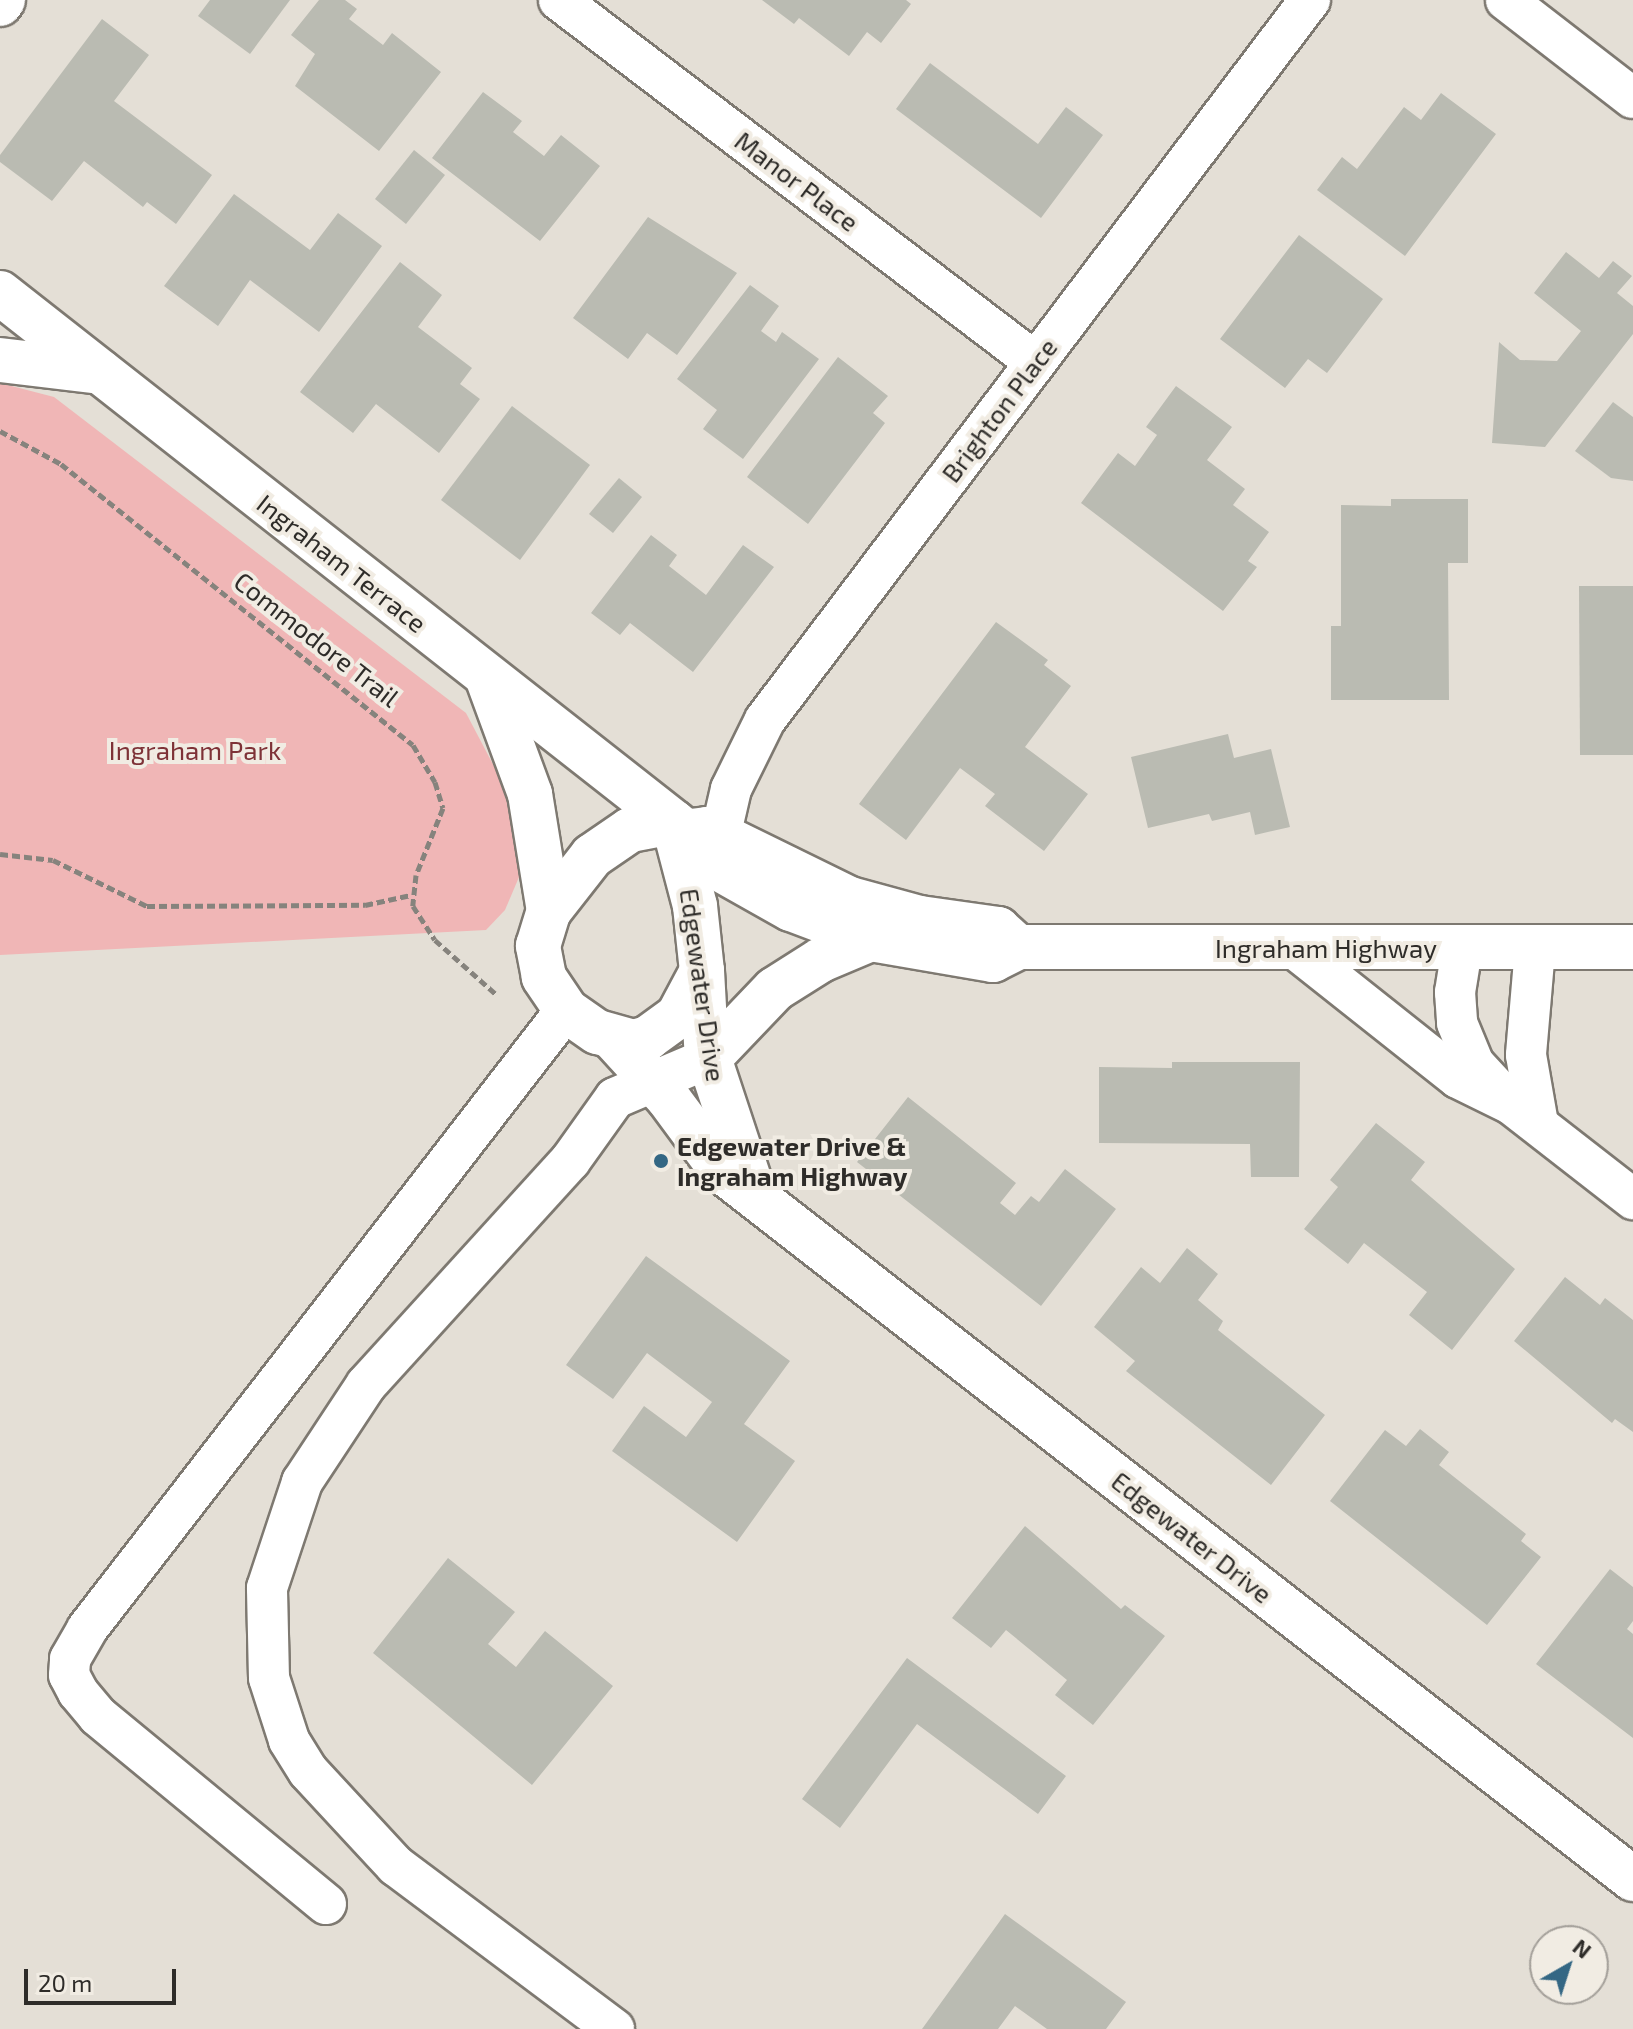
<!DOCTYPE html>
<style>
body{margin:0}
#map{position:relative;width:1633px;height:2029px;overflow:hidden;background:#e4dfd6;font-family:"Exo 2",sans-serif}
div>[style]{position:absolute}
.green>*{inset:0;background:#f0b6b6}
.building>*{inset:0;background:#babbb2}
.path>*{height:5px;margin-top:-2.5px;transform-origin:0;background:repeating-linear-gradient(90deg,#86837d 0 8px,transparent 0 12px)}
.roads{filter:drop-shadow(2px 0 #7e7971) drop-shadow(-2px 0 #7e7971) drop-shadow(0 2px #7e7971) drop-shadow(0 -2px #7e7971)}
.minor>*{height:40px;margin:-20px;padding:0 20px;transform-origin:20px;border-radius:20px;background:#fff}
.tertiary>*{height:44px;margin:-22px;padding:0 22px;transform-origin:22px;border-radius:22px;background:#fff}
.secondary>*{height:44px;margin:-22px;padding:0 22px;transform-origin:22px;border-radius:22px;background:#fff}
.dots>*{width:22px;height:22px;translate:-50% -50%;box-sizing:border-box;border:4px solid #f1ece3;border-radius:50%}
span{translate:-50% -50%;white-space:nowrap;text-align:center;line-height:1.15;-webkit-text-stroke:8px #f1ece3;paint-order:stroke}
.street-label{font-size:26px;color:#2e2c29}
.park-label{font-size:26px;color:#7e3237}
.poi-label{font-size:26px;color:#2e2c29;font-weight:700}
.left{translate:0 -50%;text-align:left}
.north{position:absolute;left:1529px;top:1925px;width:80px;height:80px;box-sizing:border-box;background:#f1ece3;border:2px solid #a39f99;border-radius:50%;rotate:39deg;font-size:22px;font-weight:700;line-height:32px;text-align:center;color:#2e2c29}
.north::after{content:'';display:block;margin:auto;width:28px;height:36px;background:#346784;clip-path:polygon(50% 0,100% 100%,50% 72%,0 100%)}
.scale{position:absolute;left:24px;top:1969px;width:152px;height:36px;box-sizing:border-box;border:4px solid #2e2c29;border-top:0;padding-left:10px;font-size:24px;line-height:28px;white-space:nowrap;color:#2e2c29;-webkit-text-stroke:6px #f1ece3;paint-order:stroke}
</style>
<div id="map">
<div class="green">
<i style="clip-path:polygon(0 383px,54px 397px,466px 713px,507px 791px,522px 870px,505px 910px,486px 930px,0 955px)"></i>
</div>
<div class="building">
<i style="clip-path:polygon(210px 0,290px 0,250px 54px,198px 16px)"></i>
<i style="clip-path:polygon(319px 0,345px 0,357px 9px,349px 19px,383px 45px,392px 33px,441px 72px,379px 151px,295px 86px,315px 54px,291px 35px)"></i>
<i style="clip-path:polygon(762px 0,906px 0,911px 4px,881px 43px,867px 32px,849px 56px,799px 18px,794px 24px)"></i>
<i style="clip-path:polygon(102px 19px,149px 55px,114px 101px,212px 175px,176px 224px,147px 202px,143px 207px,84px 161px,52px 201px,0 162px,0 155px)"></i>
<i style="clip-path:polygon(930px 63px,1038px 144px,1066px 107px,1103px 135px,1041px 218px,896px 109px)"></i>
<i style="clip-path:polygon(483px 92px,522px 121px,513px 132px,544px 156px,561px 135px,600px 166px,540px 241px,432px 158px)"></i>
<i style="clip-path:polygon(1441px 93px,1496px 134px,1405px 256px,1317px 190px,1342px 157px,1357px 169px,1404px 107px,1421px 120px)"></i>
<i style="clip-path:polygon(414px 150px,445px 175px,406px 224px,375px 199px)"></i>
<i style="clip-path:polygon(234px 194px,310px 250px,338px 213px,382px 246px,319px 332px,250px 280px,218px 326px,164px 286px)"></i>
<i style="clip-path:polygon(648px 217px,737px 273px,677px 355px,647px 333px,628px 359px,573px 318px)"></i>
<i style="clip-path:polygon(1299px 235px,1383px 299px,1327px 373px,1308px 359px,1285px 388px,1220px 339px)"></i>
<i style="clip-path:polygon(1566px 252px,1599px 278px,1613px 261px,1632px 276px,1617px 293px,1633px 306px,1633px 334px,1545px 447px,1492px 443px,1499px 342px,1520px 360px,1557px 361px,1581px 331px,1534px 293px)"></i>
<i style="clip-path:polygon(400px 262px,442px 295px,418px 327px,472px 368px,460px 384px,480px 399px,439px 453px,376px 404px,353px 433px,300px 392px)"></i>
<i style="clip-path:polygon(750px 285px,779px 306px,761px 331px,776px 342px,782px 332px,819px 359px,743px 459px,703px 429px,717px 410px,677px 379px)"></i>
<i style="clip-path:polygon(838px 357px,888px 396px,873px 413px,885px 423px,808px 524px,747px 477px)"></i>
<i style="clip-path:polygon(1176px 386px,1232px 427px,1207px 460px,1245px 489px,1233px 505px,1269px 532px,1248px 561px,1257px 567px,1223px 611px,1081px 503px,1118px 453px,1135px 466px,1157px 435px,1146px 427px)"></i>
<i style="clip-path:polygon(1613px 402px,1633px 417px,1633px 481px,1611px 478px,1575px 451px)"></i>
<i style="clip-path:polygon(512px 406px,590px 465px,520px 560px,441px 500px)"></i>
<i style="clip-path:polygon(619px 478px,642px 497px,613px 533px,589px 514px)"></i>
<i style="clip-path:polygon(1391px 499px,1468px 499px,1468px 563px,1448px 563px,1449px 700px,1331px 700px,1331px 626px,1341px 626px,1341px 505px,1391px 506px)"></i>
<i style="clip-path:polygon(651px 535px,677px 555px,669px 566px,706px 595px,743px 545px,774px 567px,693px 672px,630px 623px,620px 635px,591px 613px)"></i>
<i style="clip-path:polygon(1579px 586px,1633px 586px,1633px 755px,1580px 755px)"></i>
<i style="clip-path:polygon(996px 622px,1048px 660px,1044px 665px,1071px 686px,1025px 747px,1088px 794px,1044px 851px,985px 806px,995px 794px,960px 768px,906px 840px,859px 804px)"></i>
<i style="clip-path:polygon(1228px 734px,1234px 758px,1271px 749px,1290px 827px,1255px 835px,1250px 812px,1212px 821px,1209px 814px,1148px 828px,1131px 757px)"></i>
<i style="clip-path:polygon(1172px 1062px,1300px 1062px,1299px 1177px,1251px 1177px,1250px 1144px,1099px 1143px,1099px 1067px,1172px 1068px)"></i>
<i style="clip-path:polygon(908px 1097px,1016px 1183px,1000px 1203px,1015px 1215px,1031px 1196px,1039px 1202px,1065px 1169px,1116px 1209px,1041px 1306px,857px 1162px)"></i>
<i style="clip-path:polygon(1376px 1123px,1425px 1162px,1411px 1180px,1515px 1269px,1452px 1350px,1409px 1315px,1427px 1292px,1364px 1243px,1348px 1264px,1304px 1229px,1338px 1187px,1330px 1180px)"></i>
<i style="clip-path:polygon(1187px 1248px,1218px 1274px,1198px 1300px,1223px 1321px,1218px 1330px,1325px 1415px,1271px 1485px,1126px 1371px,1135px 1361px,1094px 1327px,1141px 1267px,1160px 1283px)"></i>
<i style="clip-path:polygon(646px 1256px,790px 1361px,744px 1424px,795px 1461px,737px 1542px,612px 1451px,644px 1406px,686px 1437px,712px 1402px,647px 1353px,613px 1399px,566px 1365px)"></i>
<i style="clip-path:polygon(1565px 1277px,1600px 1305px,1605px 1298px,1633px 1320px,1633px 1432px,1615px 1419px,1612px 1423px,1514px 1341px)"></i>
<i style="clip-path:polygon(1420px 1429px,1449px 1452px,1439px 1465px,1526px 1534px,1521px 1541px,1541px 1557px,1487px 1625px,1330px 1501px,1385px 1430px,1406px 1446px)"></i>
<i style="clip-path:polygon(1025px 1526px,1121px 1609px,1125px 1605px,1165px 1636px,1093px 1725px,1055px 1695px,1067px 1680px,1006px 1630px,991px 1648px,952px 1618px)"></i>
<i style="clip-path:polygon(448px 1558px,515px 1612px,488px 1644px,516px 1667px,545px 1631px,613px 1686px,532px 1785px,373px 1653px)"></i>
<i style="clip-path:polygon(1610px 1569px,1633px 1587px,1633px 1621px,1627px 1629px,1633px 1634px,1633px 1738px,1536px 1664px)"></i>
<i style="clip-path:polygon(907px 1658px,1066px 1776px,1038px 1814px,917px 1724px,840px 1828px,802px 1799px)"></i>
<i style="clip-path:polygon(1005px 1914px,1126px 2002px,1106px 2029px,1047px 2029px,1015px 2006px,998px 2029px,922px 2029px)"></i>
</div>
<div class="path">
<i style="left:0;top:431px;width:69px;rotate:28.4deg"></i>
<i style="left:61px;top:464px;width:450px;rotate:38.6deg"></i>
<i style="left:413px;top:745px;width:43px;rotate:59.3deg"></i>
<i style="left:435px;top:782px;width:27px;rotate:73deg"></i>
<i style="left:443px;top:808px;width:72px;rotate:111.9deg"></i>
<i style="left:416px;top:875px;width:31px;rotate:96deg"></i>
<i style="left:413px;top:906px;width:40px;rotate:57.1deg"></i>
<i style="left:435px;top:940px;width:83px;rotate:41.6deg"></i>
<i style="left:0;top:854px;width:53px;rotate:6.5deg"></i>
<i style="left:53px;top:860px;width:105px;rotate:26.1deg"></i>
<i style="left:147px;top:906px;width:218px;rotate:-0.3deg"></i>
<i style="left:365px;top:905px;width:47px;rotate:-12.3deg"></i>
</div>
<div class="roads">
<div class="minor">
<i style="left:559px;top:0;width:598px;rotate:37.25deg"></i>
<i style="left:1506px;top:0;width:160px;rotate:37.7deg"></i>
<i style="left:720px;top:837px;width:49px;rotate:-77.1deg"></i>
<i style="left:731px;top:789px;width:77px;rotate:-63.8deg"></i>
<i style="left:765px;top:720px;width:903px;rotate:-52.88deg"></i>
<i style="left:1294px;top:948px;width:209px;rotate:38.4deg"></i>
<i style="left:1458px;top:1078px;width:59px;rotate:26.1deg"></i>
<i style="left:1511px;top:1104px;width:155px;rotate:37.9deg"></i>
<i style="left:1462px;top:949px;width:44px;rotate:99.2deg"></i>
<i style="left:1455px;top:992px;width:31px;rotate:86deg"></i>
<i style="left:1457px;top:1023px;width:44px;rotate:67.5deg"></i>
<i style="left:1474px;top:1064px;width:34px;rotate:47deg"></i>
<i style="left:1535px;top:949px;width:106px;rotate:94.9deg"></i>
<i style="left:1526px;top:1055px;width:70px;rotate:80.1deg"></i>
<i style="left:326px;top:1904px;width:296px;rotate:-140.5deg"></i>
<i style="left:98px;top:1716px;width:31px;rotate:-130deg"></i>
<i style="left:78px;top:1692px;width:19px;rotate:-118deg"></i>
<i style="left:69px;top:1675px;width:16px;rotate:-86deg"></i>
<i style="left:70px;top:1659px;width:34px;rotate:-60deg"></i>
<i style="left:87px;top:1629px;width:783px;rotate:-52.27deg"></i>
<i style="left:614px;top:2029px;width:272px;rotate:-143.2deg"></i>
<i style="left:396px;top:1866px;width:129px;rotate:-132.8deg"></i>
<i style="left:308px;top:1771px;width:36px;rotate:-122deg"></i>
<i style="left:289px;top:1740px;width:65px;rotate:-107.9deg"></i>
<i style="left:269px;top:1678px;width:90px;rotate:-91.3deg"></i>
<i style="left:267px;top:1588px;width:112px;rotate:-71.7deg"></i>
<i style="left:302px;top:1482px;width:116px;rotate:-56.6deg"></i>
<i style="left:366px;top:1385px;width:303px;rotate:-47.7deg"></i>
<i style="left:570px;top:1161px;width:77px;rotate:-54.5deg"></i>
<i style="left:615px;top:1098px;width:102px;rotate:-23.1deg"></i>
</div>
<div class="tertiary">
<i style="left:487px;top:677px;width:125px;rotate:69.8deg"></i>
<i style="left:530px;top:794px;width:119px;rotate:80.8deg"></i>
<i style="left:702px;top:971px;width:51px;rotate:118.1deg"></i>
<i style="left:678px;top:1016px;width:37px;rotate:144deg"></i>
<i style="left:648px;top:1038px;width:16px;rotate:165deg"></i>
<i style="left:633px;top:1042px;width:37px;rotate:-164deg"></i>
<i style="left:597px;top:1032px;width:38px;rotate:-145deg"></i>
<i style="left:566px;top:1010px;width:40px;rotate:-124deg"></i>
<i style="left:544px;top:977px;width:32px;rotate:-101deg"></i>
<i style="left:538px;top:946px;width:37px;rotate:-73deg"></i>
<i style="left:549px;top:911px;width:70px;rotate:-52deg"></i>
<i style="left:592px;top:856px;width:46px;rotate:-34.4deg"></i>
<i style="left:630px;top:830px;width:44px;rotate:-10.5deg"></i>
<i style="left:673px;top:822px;width:87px;rotate:75.3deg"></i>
<i style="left:695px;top:906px;width:65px;rotate:83.9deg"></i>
<i style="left:702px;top:971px;width:71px;rotate:86.8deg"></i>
<i style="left:706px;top:1042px;width:16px;rotate:79deg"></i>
<i style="left:709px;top:1058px;width:140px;rotate:71.7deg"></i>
<i style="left:613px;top:1038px;width:81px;rotate:47.5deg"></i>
<i style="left:668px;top:1098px;width:91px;rotate:53.5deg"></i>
<i style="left:722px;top:1171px;width:1154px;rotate:37.85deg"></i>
<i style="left:709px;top:1058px;width:95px;rotate:-46.3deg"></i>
<i style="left:775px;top:989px;width:54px;rotate:-32.2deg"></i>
<i style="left:821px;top:960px;width:54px;rotate:-22.8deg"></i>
</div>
<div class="secondary">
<i style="left:0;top:4px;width:5px;rotate:-53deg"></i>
<i style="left:0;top:293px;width:871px;rotate:38.15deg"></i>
<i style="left:0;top:360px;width:101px;rotate:6.8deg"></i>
<i style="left:685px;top:831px;width:26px;rotate:67deg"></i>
<i style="left:695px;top:855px;width:110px;rotate:29.4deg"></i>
<i style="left:791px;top:909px;width:85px;rotate:20.6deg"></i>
<i style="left:871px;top:939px;width:124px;rotate:9.8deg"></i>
<i style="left:993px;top:960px;width:28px;rotate:-27deg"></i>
<i style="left:1018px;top:947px;width:615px"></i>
<i style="left:691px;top:831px;width:16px;rotate:-7deg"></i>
<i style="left:707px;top:829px;width:159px;rotate:26.1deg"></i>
<i style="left:850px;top:899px;width:73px;rotate:15.2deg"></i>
<i style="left:920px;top:918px;width:79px;rotate:8deg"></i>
<i style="left:998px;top:929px;width:27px;rotate:42deg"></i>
</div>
</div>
<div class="dots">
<i style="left:661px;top:1161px;background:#346784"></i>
</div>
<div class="street-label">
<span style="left:797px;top:181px;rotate:37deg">Manor Place</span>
<span style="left:999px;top:410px;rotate:-53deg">Brighton Place</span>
<span style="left:342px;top:563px;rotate:38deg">Ingraham Terrace</span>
<span style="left:317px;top:639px;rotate:38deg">Commodore Trail</span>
<span style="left:1326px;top:948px">Ingraham Highway</span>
<span style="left:703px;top:985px;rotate:82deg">Edgewater Drive</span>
<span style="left:1192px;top:1537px;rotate:38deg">Edgewater Drive</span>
</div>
<div class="park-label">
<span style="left:195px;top:750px">Ingraham Park</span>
</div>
<div class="poi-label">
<span class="left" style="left:677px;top:1161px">Edgewater Drive &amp;<br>Ingraham Highway</span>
</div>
<div class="north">N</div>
<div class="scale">20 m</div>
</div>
